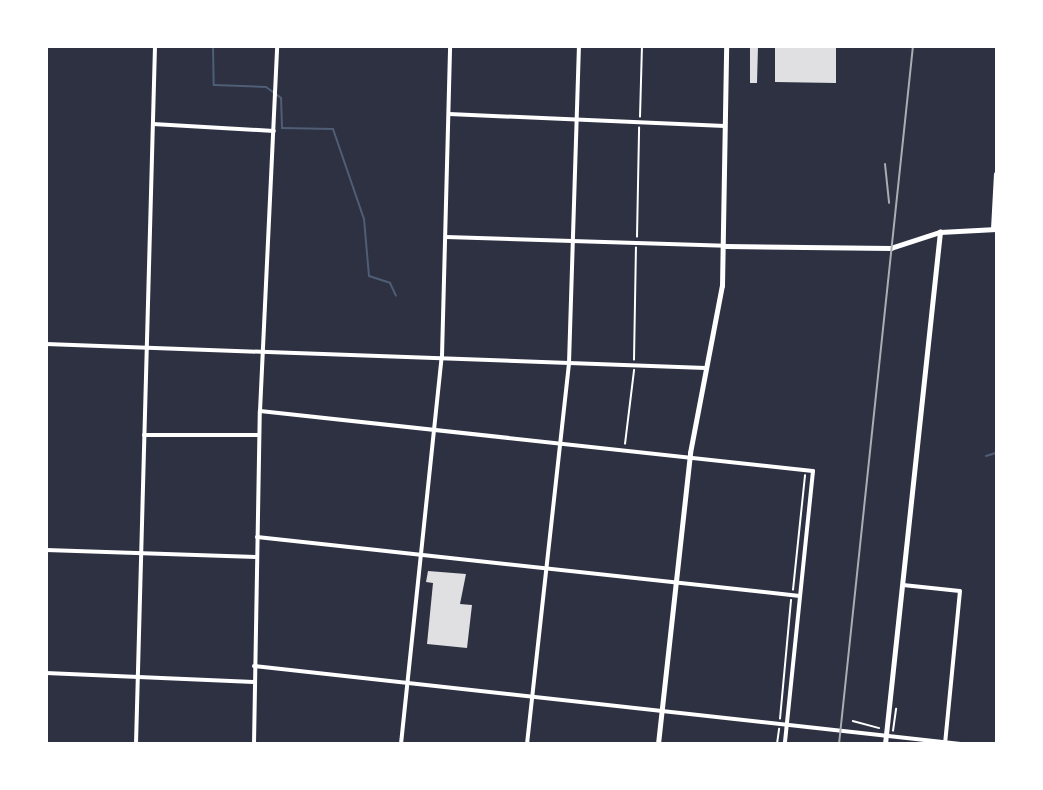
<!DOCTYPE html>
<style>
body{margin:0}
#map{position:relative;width:1043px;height:790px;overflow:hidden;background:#2d3142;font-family:Rubik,sans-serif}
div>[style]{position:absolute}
.stream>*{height:2px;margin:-1px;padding:0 1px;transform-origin:1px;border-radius:1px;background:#4f5d75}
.building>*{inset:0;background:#e0e0e3}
.path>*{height:1.5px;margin:-0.75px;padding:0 0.75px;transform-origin:0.75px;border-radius:0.75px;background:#fff}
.minor>*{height:4px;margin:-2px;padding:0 2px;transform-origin:2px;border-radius:2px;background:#fff}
.tertiary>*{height:4.5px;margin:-2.25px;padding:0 2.25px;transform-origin:2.25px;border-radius:2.25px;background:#fff}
.secondary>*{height:4.5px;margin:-2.25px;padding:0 2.25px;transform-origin:2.25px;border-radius:2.25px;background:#fff}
.rail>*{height:2px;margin:-1px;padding:0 1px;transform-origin:1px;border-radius:1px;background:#abadb3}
span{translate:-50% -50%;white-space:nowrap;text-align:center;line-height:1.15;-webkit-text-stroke:4.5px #fff;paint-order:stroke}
.frame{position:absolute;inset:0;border:48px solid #fff;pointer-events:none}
</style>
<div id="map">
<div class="stream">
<i style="left:213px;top:46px;width:39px;rotate:89deg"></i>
<i style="left:214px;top:85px;width:52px;rotate:2.2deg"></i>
<i style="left:266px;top:87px;width:19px;rotate:36deg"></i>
<i style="left:281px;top:98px;width:30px;rotate:88deg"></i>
<i style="left:282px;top:128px;width:51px;rotate:1.1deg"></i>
<i style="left:333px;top:129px;width:95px;rotate:71deg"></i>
<i style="left:364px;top:219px;width:57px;rotate:85deg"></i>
<i style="left:369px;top:276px;width:22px;rotate:18deg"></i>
<i style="left:390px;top:283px;width:14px;rotate:65deg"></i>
<i style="left:986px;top:456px;width:10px;rotate:-17deg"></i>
</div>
<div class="building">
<i style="clip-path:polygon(750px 46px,758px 46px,757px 83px,750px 83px)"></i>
<i style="clip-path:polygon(775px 46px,836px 46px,836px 83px,775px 82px)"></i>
<i style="clip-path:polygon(428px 571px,466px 574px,460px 604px,472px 605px,467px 648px,427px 644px,433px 583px,426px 582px)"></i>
</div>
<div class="path">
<i style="left:640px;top:117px;width:71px;rotate:-88.4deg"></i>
<i style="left:637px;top:237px;width:109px;rotate:-88.9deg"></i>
<i style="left:634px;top:360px;width:112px;rotate:-89deg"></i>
<i style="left:625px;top:444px;width:74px;rotate:-83deg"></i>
<i style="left:793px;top:590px;width:115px;rotate:-84deg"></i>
<i style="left:780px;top:719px;width:119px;rotate:-84.7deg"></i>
<i style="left:853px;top:721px;width:27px;rotate:15deg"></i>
<i style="left:893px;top:731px;width:22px;rotate:-82deg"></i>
<i style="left:777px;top:744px;width:15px;rotate:-82deg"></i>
</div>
<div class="minor">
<i style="left:449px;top:114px;width:276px;rotate:2.5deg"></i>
<i style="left:153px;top:124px;width:121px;rotate:3.3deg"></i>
<i style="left:993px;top:229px;width:55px;rotate:-86.9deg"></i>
<i style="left:446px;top:237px;width:279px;rotate:1.8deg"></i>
<i style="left:46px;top:344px;width:660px;rotate:2.08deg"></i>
<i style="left:260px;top:411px;width:556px;rotate:6.19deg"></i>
<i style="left:813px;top:471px;width:274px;rotate:95.9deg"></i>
<i style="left:144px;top:435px;width:115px"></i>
<i style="left:257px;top:537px;width:546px;rotate:6.2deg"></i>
<i style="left:46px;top:550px;width:211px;rotate:1.9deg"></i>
<i style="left:903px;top:585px;width:57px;rotate:6deg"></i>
<i style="left:960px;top:591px;width:154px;rotate:95.6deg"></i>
<i style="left:254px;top:666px;width:711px;rotate:6.3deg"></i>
<i style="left:46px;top:673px;width:208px;rotate:2.5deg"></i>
<i style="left:136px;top:744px;width:698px;rotate:-88.44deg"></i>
<i style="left:254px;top:744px;width:333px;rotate:-89deg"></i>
<i style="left:260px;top:411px;width:365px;rotate:-87.3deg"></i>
<i style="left:401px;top:744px;width:390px;rotate:-84deg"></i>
<i style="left:442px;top:356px;width:310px;rotate:-88.5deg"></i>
<i style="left:527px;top:744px;width:383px;rotate:-83.7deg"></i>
<i style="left:569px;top:363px;width:317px;rotate:-88.2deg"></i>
</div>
<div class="tertiary">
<i style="left:885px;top:744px;width:515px;rotate:-83.87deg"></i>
</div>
<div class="secondary">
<i style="left:726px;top:246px;width:165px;rotate:0.7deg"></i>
<i style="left:891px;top:248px;width:52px;rotate:-18.1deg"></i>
<i style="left:940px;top:232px;width:56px;rotate:-3.1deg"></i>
<i style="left:658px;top:744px;width:293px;rotate:-83.7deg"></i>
<i style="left:690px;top:453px;width:170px;rotate:-79.2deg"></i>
<i style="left:722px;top:286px;width:240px;rotate:-89deg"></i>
</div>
<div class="rail">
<i style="left:885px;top:164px;width:39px;rotate:84deg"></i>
<i style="left:839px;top:744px;width:702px;rotate:-83.95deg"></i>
</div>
<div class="frame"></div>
</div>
